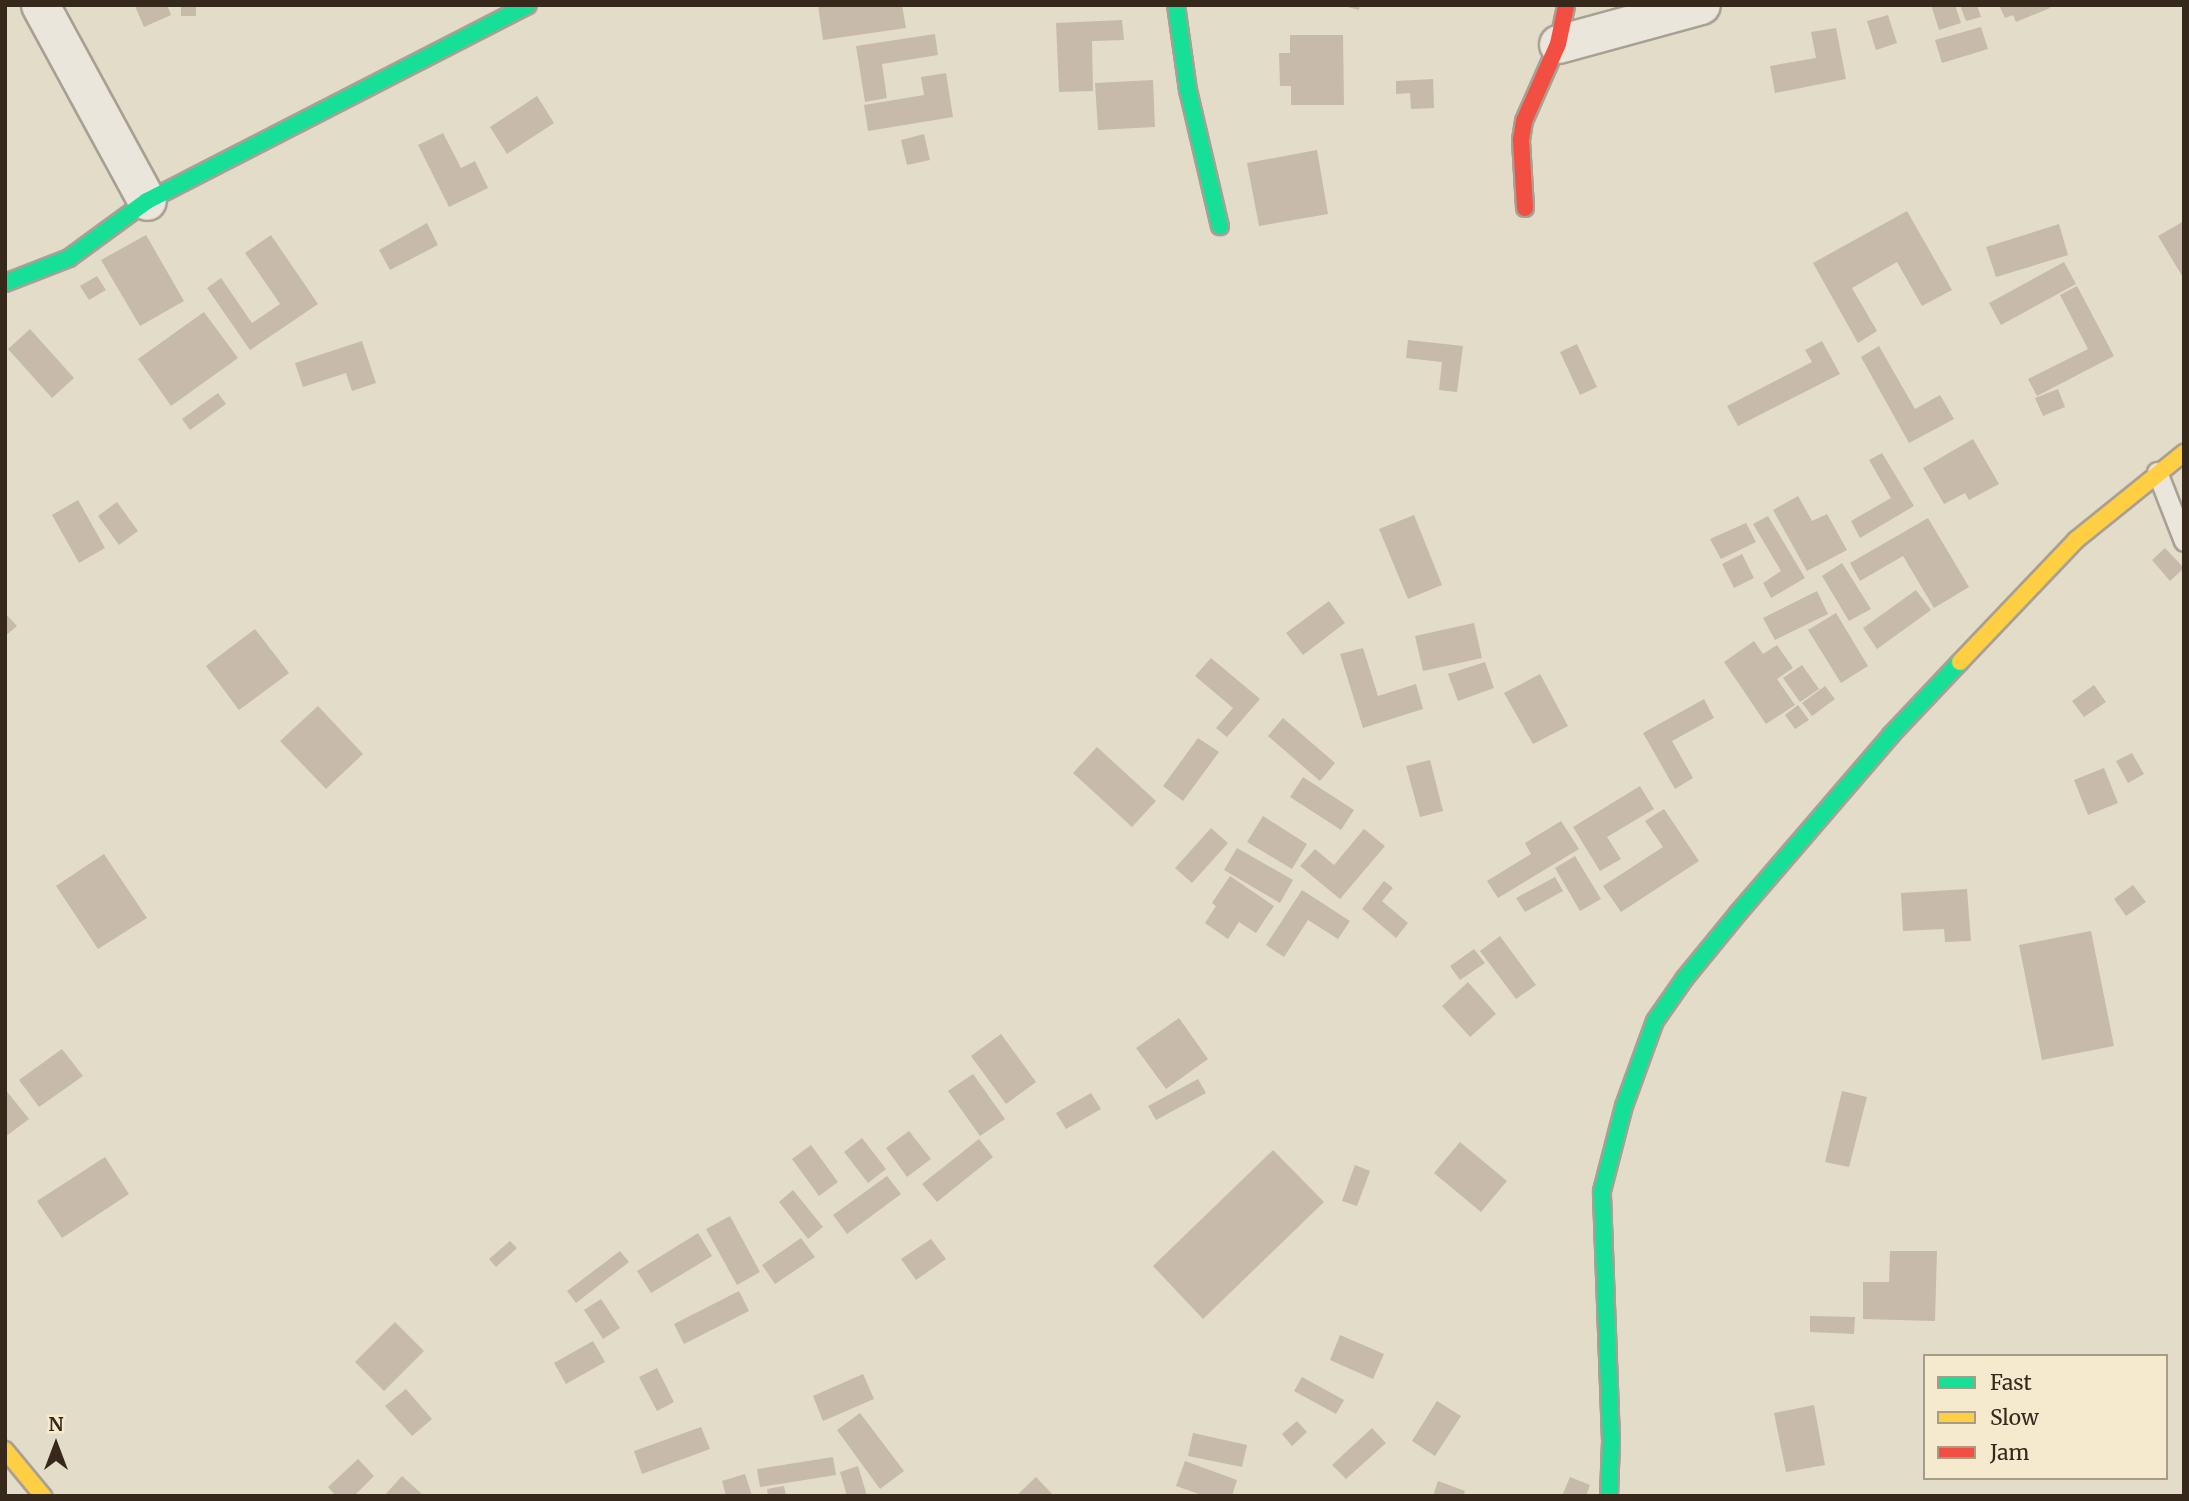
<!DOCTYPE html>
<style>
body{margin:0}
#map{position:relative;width:2189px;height:1501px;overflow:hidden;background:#e3dcc9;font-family:Merriweather,serif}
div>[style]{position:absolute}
.building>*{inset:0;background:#c7baaa}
.roads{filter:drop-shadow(2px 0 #a8a093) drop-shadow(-2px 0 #a8a093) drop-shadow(0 2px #a8a093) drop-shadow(0 -2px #a8a093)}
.lane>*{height:19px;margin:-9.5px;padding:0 9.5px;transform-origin:9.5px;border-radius:9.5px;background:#ebe6db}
.street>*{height:37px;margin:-18.5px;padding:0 18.5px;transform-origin:18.5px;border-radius:18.5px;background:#ebe6db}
.fast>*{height:16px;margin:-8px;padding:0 8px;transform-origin:8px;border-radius:8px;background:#16e098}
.slow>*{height:16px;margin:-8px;padding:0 8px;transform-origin:8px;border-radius:8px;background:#ffcf43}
.jam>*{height:16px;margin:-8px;padding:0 8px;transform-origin:8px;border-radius:8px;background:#f24e42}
span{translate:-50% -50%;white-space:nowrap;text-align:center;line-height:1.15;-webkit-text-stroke:5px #f6eace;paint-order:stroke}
.frame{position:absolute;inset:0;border:7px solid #36281b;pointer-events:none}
.legend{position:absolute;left:1923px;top:1354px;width:245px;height:126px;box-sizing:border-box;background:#f6eace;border:2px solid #a99c86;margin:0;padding:9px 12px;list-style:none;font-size:21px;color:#36281b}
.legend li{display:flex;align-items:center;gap:14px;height:35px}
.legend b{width:35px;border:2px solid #a99c86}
.north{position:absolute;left:21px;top:1410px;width:70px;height:70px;-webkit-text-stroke:5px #f6eace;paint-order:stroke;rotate:0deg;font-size:19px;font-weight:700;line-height:28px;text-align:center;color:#36281b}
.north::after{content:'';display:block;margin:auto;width:24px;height:32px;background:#36281b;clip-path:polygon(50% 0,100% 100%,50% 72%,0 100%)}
</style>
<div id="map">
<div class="building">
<i style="clip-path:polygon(167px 5px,171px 15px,144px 27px,135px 6px)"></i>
<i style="clip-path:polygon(181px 5px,196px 5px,196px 16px,181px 16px)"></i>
<i style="clip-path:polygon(818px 5px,902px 5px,906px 28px,823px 40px)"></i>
<i style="clip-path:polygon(1340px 5px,1360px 5px,1359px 10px)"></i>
<i style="clip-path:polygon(1931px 5px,1955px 5px,1961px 23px,1939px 30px)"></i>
<i style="clip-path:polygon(1960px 5px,1977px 5px,1981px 17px,1966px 21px)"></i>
<i style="clip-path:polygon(1999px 5px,2049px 5px,2050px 8px,2016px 22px,2013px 15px,2005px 18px)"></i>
<i style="clip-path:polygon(1888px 15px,1897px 43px,1876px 50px,1867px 21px)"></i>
<i style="clip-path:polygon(1122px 20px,1124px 40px,1092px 41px,1093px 91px,1059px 92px,1056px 23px)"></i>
<i style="clip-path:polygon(1981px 27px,1988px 49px,1942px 63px,1935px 40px)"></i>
<i style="clip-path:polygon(1836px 28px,1846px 79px,1775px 93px,1770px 66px,1816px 58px,1811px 32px)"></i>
<i style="clip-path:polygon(935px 34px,938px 55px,882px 64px,887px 98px,865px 102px,856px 46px)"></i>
<i style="clip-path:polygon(1290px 35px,1343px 35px,1344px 105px,1291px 105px,1291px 86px,1280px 86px,1279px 53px,1290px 53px)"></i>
<i style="clip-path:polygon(946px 73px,953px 117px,868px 131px,864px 105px,924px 95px,921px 77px)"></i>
<i style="clip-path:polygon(1433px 79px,1434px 108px,1411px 109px,1410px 93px,1396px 94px,1396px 81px)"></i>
<i style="clip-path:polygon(1153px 80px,1155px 127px,1098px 130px,1095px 83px)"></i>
<i style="clip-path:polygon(537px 96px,554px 123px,507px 154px,490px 127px)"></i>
<i style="clip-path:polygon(443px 133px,461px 168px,475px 161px,488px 188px,449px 207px,418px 145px)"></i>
<i style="clip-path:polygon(924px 134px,930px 160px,907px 165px,901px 140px)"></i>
<i style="clip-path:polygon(1317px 150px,1328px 214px,1259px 226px,1247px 163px)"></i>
<i style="clip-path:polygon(1907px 211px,1952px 290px,1922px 306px,1897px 262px,1852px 288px,1877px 331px,1858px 343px,1813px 263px)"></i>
<i style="clip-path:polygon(2184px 221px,2184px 279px,2158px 236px)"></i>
<i style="clip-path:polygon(427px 223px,438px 245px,390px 270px,379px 250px)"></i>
<i style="clip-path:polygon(2059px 224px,2068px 255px,1996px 277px,1986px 247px)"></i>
<i style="clip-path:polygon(146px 235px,184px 301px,140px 326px,101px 260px)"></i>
<i style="clip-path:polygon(271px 235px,318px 304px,250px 350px,207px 288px,221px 278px,252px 323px,280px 304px,245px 253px)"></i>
<i style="clip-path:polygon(2064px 262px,2076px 284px,2001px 325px,1989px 303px)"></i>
<i style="clip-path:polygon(97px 276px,106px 290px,89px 300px,80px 286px)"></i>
<i style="clip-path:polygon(2077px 286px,2114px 356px,2037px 396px,2028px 379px,2088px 349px,2060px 295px)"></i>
<i style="clip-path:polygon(204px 312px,238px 358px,171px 406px,138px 359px)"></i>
<i style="clip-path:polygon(30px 329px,74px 378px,52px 398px,8px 349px)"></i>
<i style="clip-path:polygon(1408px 340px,1463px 346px,1457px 392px,1439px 390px,1442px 362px,1406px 358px)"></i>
<i style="clip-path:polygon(362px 341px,376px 383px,352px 391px,346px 373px,303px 387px,295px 363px)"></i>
<i style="clip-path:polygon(1822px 341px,1840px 374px,1738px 426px,1727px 406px,1812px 362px,1805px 350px)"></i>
<i style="clip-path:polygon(1577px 344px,1597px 387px,1580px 395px,1560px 352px)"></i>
<i style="clip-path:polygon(1879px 346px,1915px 409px,1940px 395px,1954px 419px,1909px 443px,1861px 357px)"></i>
<i style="clip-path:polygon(2058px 389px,2065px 407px,2043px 416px,2035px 398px)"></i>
<i style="clip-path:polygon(218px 393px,226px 404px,190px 430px,182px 419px)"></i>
<i style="clip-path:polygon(1973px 439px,1999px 484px,1969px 500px,1965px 493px,1944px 504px,1923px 468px)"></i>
<i style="clip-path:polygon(1882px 453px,1914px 506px,1860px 538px,1851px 521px,1891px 498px,1869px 460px)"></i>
<i style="clip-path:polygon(1798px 496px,1812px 521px,1827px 514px,1847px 550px,1807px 571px,1773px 510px)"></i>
<i style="clip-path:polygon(78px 500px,105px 548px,79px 563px,52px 515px)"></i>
<i style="clip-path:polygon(117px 502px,138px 531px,119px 545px,98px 516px)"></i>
<i style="clip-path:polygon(1414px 515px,1442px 585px,1408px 599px,1379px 529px)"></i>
<i style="clip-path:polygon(1768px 516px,1805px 578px,1771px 598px,1763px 583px,1781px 571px,1753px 524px)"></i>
<i style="clip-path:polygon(1928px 518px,1969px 587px,1934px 608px,1903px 556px,1860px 581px,1850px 563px)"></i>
<i style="clip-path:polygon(1746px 523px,1756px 542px,1721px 559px,1710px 539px)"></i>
<i style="clip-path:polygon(2165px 548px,2184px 568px,2170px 581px,2152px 560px)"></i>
<i style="clip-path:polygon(1742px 554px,1754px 578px,1734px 588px,1722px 564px)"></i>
<i style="clip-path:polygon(1842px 563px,1871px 609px,1849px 621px,1822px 576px)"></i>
<i style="clip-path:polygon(1916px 590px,1931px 610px,1877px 649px,1863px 628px)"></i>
<i style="clip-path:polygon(1817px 591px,1828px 614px,1775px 640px,1763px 618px)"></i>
<i style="clip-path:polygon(1329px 601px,1345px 623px,1303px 655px,1286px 633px)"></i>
<i style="clip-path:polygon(5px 613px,17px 626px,5px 636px)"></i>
<i style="clip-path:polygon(1836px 613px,1868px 666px,1841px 683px,1808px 630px)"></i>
<i style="clip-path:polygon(1474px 623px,1482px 658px,1423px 671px,1415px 636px)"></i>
<i style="clip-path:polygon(255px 629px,289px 673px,239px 710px,206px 666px)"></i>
<i style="clip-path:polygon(1754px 641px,1763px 654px,1777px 645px,1793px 668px,1777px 679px,1795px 705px,1766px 724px,1724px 662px)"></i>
<i style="clip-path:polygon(1363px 648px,1378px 696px,1416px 684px,1423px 709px,1363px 728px,1340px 654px)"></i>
<i style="clip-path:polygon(1211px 658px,1260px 699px,1227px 737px,1216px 728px,1233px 708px,1195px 676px)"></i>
<i style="clip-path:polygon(1485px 662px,1494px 688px,1458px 701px,1448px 674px)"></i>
<i style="clip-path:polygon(1802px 665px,1819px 689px,1800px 702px,1783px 678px)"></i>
<i style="clip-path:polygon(1540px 674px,1568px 726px,1533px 744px,1504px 693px)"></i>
<i style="clip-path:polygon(2094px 685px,2106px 702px,2084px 717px,2072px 701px)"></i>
<i style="clip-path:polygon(1825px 686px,1835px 699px,1812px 716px,1802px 703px)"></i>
<i style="clip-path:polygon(1704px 699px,1714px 718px,1672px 741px,1693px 778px,1675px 789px,1643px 733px)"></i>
<i style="clip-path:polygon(1798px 705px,1809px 720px,1795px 729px,1785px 715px)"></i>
<i style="clip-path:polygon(318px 706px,363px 754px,326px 789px,280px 741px)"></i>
<i style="clip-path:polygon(1283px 718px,1335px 763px,1320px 781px,1268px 736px)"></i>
<i style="clip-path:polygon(1198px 738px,1219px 752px,1183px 801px,1163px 786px)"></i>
<i style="clip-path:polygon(1097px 747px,1156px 801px,1132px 827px,1073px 773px)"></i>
<i style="clip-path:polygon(2132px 753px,2144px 774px,2128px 783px,2116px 761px)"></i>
<i style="clip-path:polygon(1430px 760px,1443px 811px,1420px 817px,1406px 766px)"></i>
<i style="clip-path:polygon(2104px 768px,2118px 803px,2088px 815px,2074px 780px)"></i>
<i style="clip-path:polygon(1303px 777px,1354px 810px,1341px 830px,1290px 797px)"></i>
<i style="clip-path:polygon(1640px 786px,1654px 809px,1607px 837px,1621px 859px,1600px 871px,1573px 827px)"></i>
<i style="clip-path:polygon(1664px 809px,1699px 861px,1621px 912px,1603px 886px,1663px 847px,1645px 821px)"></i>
<i style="clip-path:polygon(1263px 816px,1307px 844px,1292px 869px,1247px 842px)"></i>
<i style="clip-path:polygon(1561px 821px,1579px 849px,1498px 898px,1487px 881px,1531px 854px,1525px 843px)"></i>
<i style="clip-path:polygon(1211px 828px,1228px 843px,1192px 883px,1175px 868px)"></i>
<i style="clip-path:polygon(1364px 829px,1385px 846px,1340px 899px,1300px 866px,1315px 849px,1334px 865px)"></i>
<i style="clip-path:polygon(1237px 848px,1293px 880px,1280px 903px,1224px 870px)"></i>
<i style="clip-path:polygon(104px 854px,147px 918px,98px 949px,56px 886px)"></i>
<i style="clip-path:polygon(1575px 856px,1601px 899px,1580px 911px,1555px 868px)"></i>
<i style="clip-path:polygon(1230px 876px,1274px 906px,1256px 933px,1239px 922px,1228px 939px,1205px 923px,1216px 906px,1212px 903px)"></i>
<i style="clip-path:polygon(1555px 877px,1563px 891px,1525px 912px,1516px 898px)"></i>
<i style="clip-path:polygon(1384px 881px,1393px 888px,1382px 901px,1408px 923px,1396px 938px,1362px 909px)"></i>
<i style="clip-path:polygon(2133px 885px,2146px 902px,2126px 916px,2114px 899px)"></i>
<i style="clip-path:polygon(1967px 889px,1971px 941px,1945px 942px,1944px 929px,1903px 931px,1901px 893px)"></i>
<i style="clip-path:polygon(1302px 890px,1350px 921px,1338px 939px,1308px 920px,1284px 957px,1266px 945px)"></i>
<i style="clip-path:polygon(2091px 931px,2114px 1046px,2042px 1060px,2019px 945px)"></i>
<i style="clip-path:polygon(1500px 936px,1536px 985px,1516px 999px,1480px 951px)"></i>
<i style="clip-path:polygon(1474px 949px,1485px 963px,1460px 980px,1450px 966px)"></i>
<i style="clip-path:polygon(1468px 982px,1496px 1014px,1470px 1037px,1442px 1006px)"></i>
<i style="clip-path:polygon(1179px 1018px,1208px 1059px,1166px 1089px,1136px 1048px)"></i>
<i style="clip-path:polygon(1001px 1034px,1036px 1082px,1006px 1104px,971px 1056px)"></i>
<i style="clip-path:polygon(62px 1049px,83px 1076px,39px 1107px,19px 1080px)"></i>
<i style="clip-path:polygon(973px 1074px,1005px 1119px,980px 1136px,948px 1091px)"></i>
<i style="clip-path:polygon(1198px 1079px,1206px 1093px,1156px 1120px,1148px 1106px)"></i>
<i style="clip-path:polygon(5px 1089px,29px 1119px,5px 1137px)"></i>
<i style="clip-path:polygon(1842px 1091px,1867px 1097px,1849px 1167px,1825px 1162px)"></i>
<i style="clip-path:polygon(1091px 1093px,1101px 1109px,1066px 1129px,1056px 1113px)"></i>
<i style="clip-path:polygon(909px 1131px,931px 1159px,907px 1177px,886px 1148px)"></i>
<i style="clip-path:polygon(862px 1138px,886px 1169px,868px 1183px,844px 1152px)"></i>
<i style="clip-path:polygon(979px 1139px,993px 1157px,937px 1202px,922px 1184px)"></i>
<i style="clip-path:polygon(1460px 1142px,1507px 1181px,1481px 1212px,1434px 1173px)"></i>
<i style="clip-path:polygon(811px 1145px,838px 1182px,819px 1196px,792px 1159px)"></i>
<i style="clip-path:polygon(1273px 1150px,1324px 1202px,1203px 1319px,1153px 1266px)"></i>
<i style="clip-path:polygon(105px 1157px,129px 1194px,62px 1238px,37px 1201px)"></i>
<i style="clip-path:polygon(1355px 1165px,1370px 1171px,1357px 1206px,1342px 1201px)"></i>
<i style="clip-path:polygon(887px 1176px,901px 1194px,847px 1234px,833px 1215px)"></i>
<i style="clip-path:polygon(793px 1190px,823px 1227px,808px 1239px,779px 1202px)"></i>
<i style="clip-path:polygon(730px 1216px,760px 1272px,737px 1285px,706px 1229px)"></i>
<i style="clip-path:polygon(698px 1233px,712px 1256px,651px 1293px,637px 1271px)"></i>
<i style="clip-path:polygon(801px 1238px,815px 1257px,775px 1284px,762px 1265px)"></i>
<i style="clip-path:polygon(931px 1239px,946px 1259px,916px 1280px,901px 1259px)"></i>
<i style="clip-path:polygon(510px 1241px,517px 1248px,496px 1267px,489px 1259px)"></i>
<i style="clip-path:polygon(620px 1251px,629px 1262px,576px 1303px,567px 1291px)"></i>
<i style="clip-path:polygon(1890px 1251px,1937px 1251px,1935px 1321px,1863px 1319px,1863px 1282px,1889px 1282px)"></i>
<i style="clip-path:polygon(739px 1291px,749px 1311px,684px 1344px,674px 1324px)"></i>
<i style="clip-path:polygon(601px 1299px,620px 1328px,603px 1339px,584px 1310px)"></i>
<i style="clip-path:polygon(1810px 1316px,1855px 1317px,1854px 1334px,1810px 1332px)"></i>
<i style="clip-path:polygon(395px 1322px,424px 1351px,384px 1391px,355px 1362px)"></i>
<i style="clip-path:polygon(1340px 1335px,1384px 1354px,1373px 1379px,1330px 1360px)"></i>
<i style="clip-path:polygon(593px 1341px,605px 1362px,566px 1384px,554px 1363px)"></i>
<i style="clip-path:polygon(657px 1368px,674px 1402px,657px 1411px,639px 1377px)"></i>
<i style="clip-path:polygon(863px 1374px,874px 1399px,823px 1421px,813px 1396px)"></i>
<i style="clip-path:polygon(1302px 1377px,1344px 1400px,1336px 1414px,1294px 1391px)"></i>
<i style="clip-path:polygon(406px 1389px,432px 1419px,412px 1436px,385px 1406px)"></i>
<i style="clip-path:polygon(1437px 1401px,1461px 1416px,1435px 1456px,1412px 1441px)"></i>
<i style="clip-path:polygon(1814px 1405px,1825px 1465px,1786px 1472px,1774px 1413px)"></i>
<i style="clip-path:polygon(860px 1413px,904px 1471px,880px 1489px,837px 1430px)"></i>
<i style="clip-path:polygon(1297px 1421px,1307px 1432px,1292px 1446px,1282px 1434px)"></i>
<i style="clip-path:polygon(701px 1427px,710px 1449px,642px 1474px,634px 1451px)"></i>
<i style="clip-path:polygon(1372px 1428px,1386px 1443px,1346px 1479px,1332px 1465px)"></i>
<i style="clip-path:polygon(1193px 1433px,1247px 1445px,1242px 1467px,1188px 1456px)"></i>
<i style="clip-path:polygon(833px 1457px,836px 1475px,760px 1487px,757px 1469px)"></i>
<i style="clip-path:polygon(358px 1459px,374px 1476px,354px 1496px,336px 1496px,328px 1487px)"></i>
<i style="clip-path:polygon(1185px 1461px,1237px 1480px,1232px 1496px,1205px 1496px,1176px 1486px)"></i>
<i style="clip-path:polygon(858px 1466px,867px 1496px,847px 1496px,840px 1472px)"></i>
<i style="clip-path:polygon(745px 1474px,752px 1496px,726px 1496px,722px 1481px)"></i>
<i style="clip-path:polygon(402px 1476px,424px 1496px,384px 1496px)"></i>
<i style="clip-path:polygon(1036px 1477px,1054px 1496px,1016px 1496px)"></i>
<i style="clip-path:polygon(1570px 1477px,1590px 1485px,1586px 1496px,1562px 1496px)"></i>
<i style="clip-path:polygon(1438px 1481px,1465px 1491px,1463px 1496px,1433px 1496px)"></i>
<i style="clip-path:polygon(784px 1486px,786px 1496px,768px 1496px,767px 1489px)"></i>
</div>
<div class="roads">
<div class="lane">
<i style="left:2157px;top:472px;width:74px;rotate:68.6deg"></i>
</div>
<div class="street">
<i style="left:40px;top:5px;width:223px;rotate:61.4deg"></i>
<i style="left:1558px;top:44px;width:148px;rotate:-15.3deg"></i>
</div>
<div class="fast">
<i style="left:1176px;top:5px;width:86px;rotate:82deg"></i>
<i style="left:1188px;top:90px;width:140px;rotate:76.8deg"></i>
<i style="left:5px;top:283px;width:69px;rotate:-21.3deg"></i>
<i style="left:69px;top:258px;width:97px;rotate:-36.2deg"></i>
<i style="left:147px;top:201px;width:428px;rotate:-27.2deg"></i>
<i style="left:1609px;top:1496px;width:55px;rotate:-87.9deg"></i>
<i style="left:1611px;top:1441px;width:250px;rotate:-92.1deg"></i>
<i style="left:1602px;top:1191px;width:88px;rotate:-75.5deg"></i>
<i style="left:1624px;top:1106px;width:90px;rotate:-70deg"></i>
<i style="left:1655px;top:1021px;width:52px;rotate:-55.1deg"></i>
<i style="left:1685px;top:978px;width:85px;rotate:-50.7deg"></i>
<i style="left:1739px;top:912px;width:233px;rotate:-49.3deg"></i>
<i style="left:1891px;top:735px;width:100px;rotate:-46.6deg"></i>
</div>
<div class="slow">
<i style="left:1960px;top:662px;width:168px;rotate:-46.4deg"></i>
<i style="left:2076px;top:540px;width:139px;rotate:-38.9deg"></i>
<i style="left:5px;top:1450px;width:60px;rotate:50.4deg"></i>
</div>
<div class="jam">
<i style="left:1525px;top:208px;width:68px;rotate:-93.4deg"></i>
<i style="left:1521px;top:140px;width:19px;rotate:-81deg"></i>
<i style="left:1524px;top:121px;width:84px;rotate:-66.2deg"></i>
<i style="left:1558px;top:44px;width:40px;rotate:-78deg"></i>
</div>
</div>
<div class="frame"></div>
<ul class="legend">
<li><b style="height:9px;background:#16e098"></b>Fast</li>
<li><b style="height:9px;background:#ffcf43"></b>Slow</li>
<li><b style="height:9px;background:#f24e42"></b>Jam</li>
</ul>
<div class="north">N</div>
</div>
